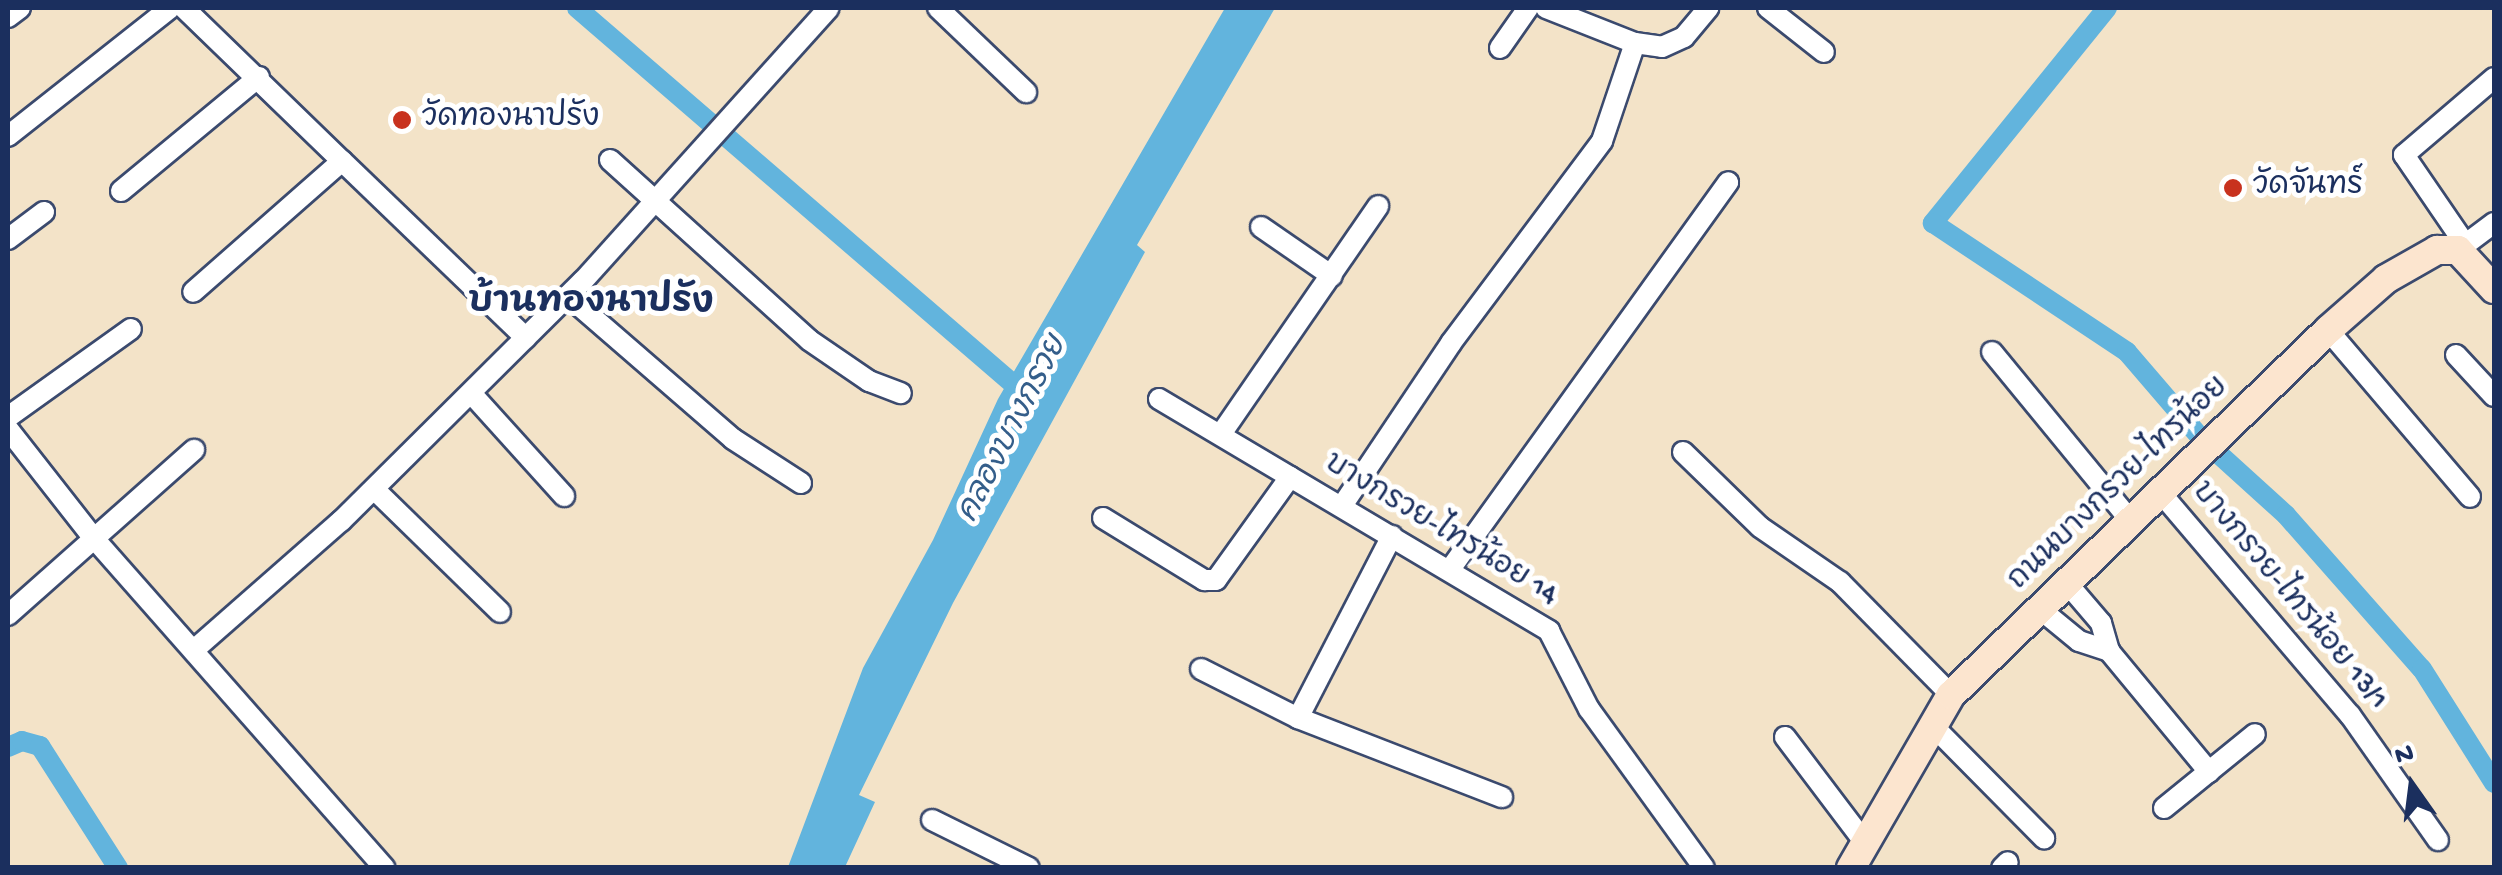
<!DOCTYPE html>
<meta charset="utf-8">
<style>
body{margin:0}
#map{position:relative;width:2502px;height:875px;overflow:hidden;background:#f3e3c8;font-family:"Gochi Hand","Playpen Sans Thai",sans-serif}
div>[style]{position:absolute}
.water>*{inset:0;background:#62b4dd}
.canal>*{height:20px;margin:-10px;padding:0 10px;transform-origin:10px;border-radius:10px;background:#62b4dd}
.roads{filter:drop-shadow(2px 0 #3b4a6e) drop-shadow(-2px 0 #3b4a6e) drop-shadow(0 2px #3b4a6e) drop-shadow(0 -2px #3b4a6e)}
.street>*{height:20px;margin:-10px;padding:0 10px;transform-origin:10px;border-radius:10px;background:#fff}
.secondary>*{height:28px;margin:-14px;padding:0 14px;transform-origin:14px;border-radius:14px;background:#fce5cf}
.dots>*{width:28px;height:28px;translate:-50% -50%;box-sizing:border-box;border:5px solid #fff;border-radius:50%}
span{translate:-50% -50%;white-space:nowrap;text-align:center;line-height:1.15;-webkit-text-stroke:10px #fff;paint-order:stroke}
.poi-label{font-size:30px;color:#1b2f5e}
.left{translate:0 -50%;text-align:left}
.street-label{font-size:30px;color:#1b2f5e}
.water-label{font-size:32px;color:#345e8a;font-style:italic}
.quarter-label{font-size:35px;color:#1b2f5e;font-weight:700}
.frame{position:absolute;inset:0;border:10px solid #1b2f5e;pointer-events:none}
.north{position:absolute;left:2362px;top:735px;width:100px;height:100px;-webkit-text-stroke:8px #fff;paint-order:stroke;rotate:346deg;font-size:28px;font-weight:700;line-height:40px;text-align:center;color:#1b2f5e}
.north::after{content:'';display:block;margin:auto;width:35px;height:45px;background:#1b2f5e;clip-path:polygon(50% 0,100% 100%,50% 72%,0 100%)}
</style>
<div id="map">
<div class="water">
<i style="clip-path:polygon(1225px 8px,1275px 8px,1137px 245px,1145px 252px,953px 603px,859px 795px,875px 802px,845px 867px,788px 867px,863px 668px,933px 540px,998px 399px)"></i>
</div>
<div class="canal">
<i style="left:577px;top:8px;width:593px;rotate:40.76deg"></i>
<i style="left:2107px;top:8px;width:277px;rotate:129deg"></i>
<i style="left:1933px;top:223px;width:233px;rotate:33.6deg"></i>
<i style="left:2127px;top:352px;width:112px;rotate:49.3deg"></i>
<i style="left:2200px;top:437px;width:116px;rotate:42.2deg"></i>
<i style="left:2286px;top:515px;width:205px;rotate:48.6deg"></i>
<i style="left:2422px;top:669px;width:135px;rotate:57.7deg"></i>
<i style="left:8px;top:747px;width:15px;rotate:-23deg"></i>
<i style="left:22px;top:741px;width:19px;rotate:16deg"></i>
<i style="left:40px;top:746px;width:145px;rotate:57.4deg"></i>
</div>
<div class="roads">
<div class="street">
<i style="left:184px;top:8px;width:220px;rotate:44.1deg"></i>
<i style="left:342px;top:161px;width:198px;rotate:138.7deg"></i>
<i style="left:938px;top:8px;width:122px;rotate:43.7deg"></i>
<i style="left:1546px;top:8px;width:96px;rotate:21.5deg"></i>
<i style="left:1635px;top:43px;width:27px;rotate:8deg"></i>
<i style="left:1662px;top:47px;width:24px;rotate:-24deg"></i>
<i style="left:1684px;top:37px;width:38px;rotate:-50deg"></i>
<i style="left:1768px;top:8px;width:71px;rotate:38.2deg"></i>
<i style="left:8px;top:17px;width:15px;rotate:-37deg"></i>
<i style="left:1500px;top:48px;width:49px;rotate:-55deg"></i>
<i style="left:8px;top:136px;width:206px;rotate:-38.3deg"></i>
<i style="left:610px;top:160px;width:268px;rotate:42.1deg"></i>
<i style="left:809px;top:340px;width:73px;rotate:34.3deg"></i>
<i style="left:869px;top:381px;width:34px;rotate:21deg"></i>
<i style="left:342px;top:161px;width:255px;rotate:43.9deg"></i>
<i style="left:121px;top:191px;width:179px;rotate:-39.6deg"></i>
<i style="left:1261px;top:227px;width:86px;rotate:34.6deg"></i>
<i style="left:8px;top:239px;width:45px;rotate:-36.9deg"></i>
<i style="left:2465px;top:244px;width:108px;rotate:-124.4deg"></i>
<i style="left:2404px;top:155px;width:118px;rotate:-40.5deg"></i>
<i style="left:2458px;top:250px;width:45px;rotate:-36.9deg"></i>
<i style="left:568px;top:296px;width:218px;rotate:40.9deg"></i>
<i style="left:733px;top:439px;width:81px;rotate:32.9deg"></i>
<i style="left:2328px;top:330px;width:219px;rotate:49.6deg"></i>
<i style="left:1992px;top:352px;width:217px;rotate:50.6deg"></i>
<i style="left:2456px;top:355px;width:56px;rotate:47.2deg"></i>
<i style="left:471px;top:393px;width:139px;rotate:47.9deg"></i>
<i style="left:1159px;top:399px;width:454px;rotate:30.7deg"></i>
<i style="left:1549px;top:631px;width:88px;rotate:62.9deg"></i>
<i style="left:1589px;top:709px;width:196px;rotate:54.1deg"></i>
<i style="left:8px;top:417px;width:151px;rotate:-35.6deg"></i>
<i style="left:8px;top:429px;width:135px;rotate:51.9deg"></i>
<i style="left:91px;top:535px;width:444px;rotate:48.6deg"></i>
<i style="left:1221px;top:434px;width:277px;rotate:-55.4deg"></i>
<i style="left:1683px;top:452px;width:107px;rotate:44.2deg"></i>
<i style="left:1760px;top:527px;width:97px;rotate:34.5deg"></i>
<i style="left:1840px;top:582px;width:158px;rotate:45.5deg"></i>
<i style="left:374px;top:489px;width:176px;rotate:44.3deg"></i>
<i style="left:2160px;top:492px;width:293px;rotate:49.6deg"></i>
<i style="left:2350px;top:715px;width:153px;rotate:54.9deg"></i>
<i style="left:1342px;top:506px;width:196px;rotate:-56.2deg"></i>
<i style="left:1451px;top:343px;width:252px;rotate:-53.2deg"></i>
<i style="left:1602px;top:141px;width:103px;rotate:-71.4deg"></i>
<i style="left:1103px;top:518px;width:119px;rotate:31.5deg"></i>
<i style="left:1204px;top:580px;width:12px"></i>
<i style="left:1216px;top:580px;width:127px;rotate:-54.3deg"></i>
<i style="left:1451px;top:568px;width:475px;rotate:-54.3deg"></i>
<i style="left:2066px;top:582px;width:54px;rotate:49.5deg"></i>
<i style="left:2101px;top:623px;width:29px;rotate:74deg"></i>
<i style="left:2109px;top:651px;width:157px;rotate:50.4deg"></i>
<i style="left:2040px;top:609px;width:50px;rotate:39.4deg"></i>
<i style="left:2079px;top:641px;width:32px;rotate:18deg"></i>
<i style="left:8px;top:615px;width:249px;rotate:-41.6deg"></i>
<i style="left:194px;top:650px;width:196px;rotate:-41.3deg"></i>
<i style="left:341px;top:521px;width:341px;rotate:-44.8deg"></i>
<i style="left:583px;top:281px;width:367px;rotate:-48deg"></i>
<i style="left:1201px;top:669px;width:109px;rotate:26.8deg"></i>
<i style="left:1298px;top:718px;width:219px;rotate:21.2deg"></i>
<i style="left:1298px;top:718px;width:205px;rotate:-62.7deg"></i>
<i style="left:1931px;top:724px;width:161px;rotate:45.3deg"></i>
<i style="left:1785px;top:737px;width:134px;rotate:52.9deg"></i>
<i style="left:2164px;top:808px;width:117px;rotate:-39.1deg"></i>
<i style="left:932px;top:820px;width:108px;rotate:26.3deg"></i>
<i style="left:2002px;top:868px;width:8px;rotate:-45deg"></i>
</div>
<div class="secondary">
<i style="left:1851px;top:868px;width:200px;rotate:-60deg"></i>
<i style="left:1951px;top:695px;width:525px;rotate:-44.07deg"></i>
<i style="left:2328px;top:330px;width:77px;rotate:-41.3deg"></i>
<i style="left:2386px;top:279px;width:59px;rotate:-29.6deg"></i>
<i style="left:2437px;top:250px;width:21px"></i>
<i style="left:2458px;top:250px;width:53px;rotate:47.3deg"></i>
</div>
</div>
<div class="dots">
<i style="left:402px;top:120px;background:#c8321e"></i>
<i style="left:2233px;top:188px;background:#c8321e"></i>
</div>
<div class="poi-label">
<span class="left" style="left:422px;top:120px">วัดทองนาปรัง</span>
<span class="left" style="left:2253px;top:188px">วัดจันทร์</span>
</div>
<div class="street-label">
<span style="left:2120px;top:485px;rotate:-44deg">ถนนบางกรวย-ไทรน้อย</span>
<span style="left:1440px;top:531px;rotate:31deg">บางกรวย-ไทรน้อย 14</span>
<span style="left:2288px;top:597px;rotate:50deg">บางกรวย-ไทรน้อย 13/1</span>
</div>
<div class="water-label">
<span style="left:1014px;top:430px;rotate:-63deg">คลองบางกรวย</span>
</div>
<div class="quarter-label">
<span style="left:591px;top:305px">บ้านทองนาปรัง</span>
</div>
<div class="frame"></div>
<div class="north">N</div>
</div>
